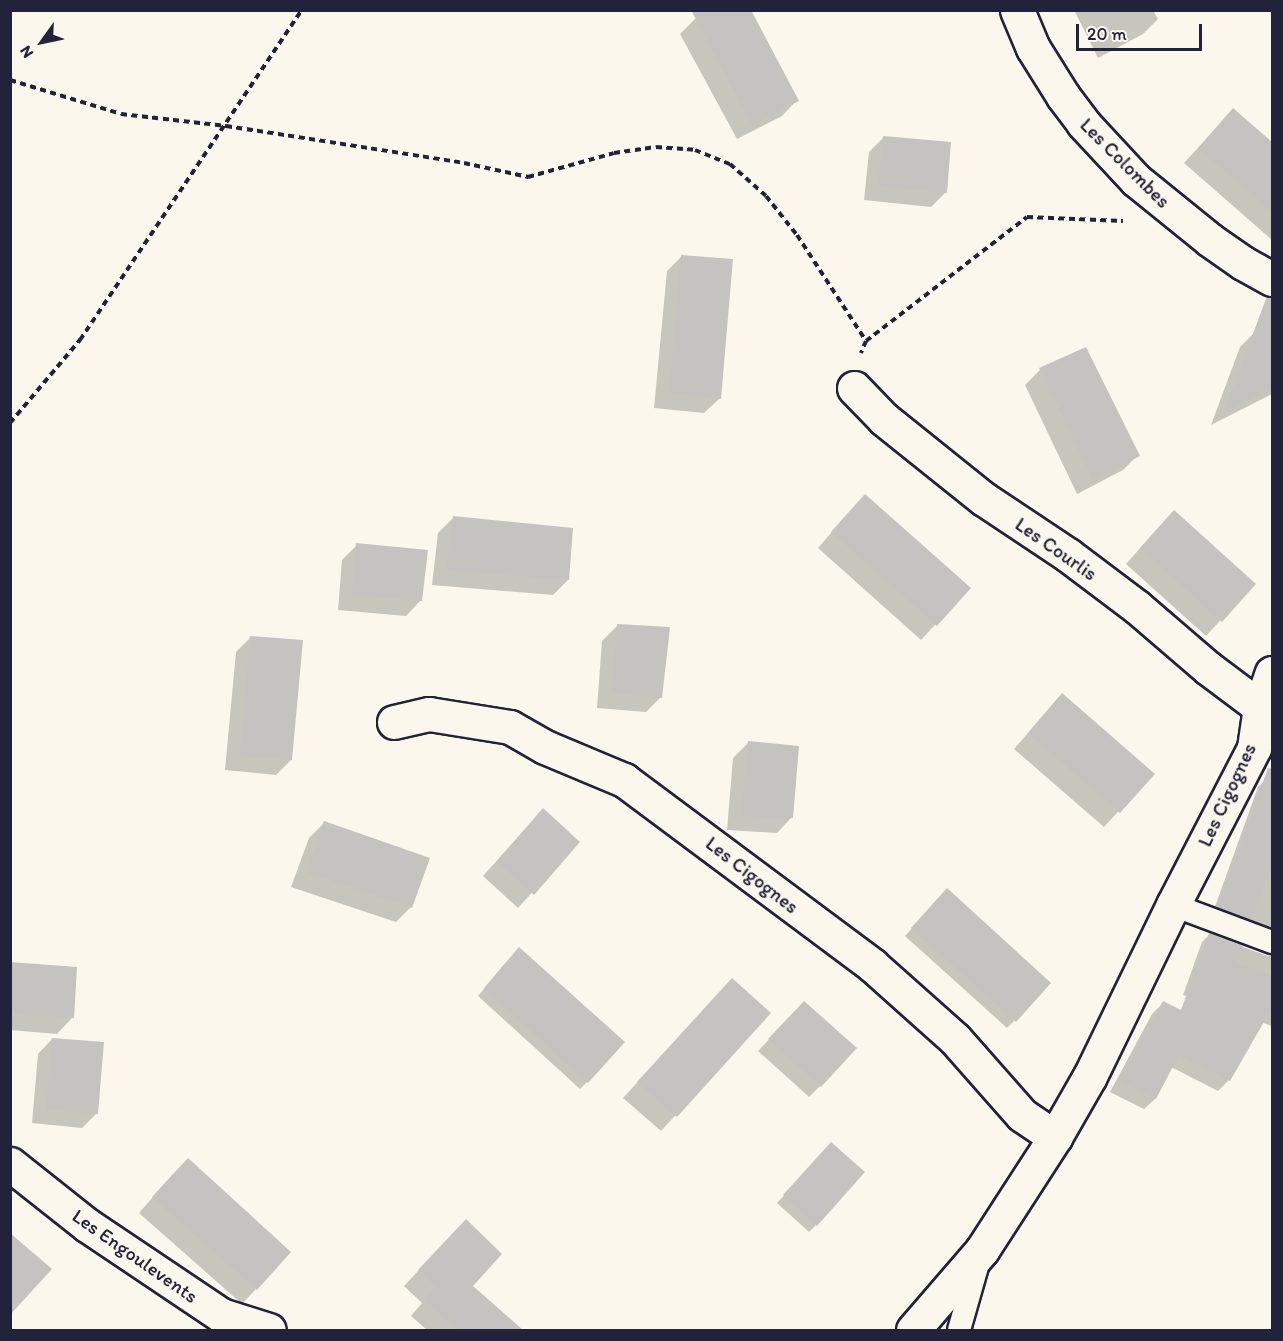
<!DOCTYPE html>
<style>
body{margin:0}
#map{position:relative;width:1283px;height:1341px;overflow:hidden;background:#fbf7ec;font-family:Itim,sans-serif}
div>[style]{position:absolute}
.shadow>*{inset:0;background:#0003}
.building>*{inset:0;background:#c6c2c0}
.path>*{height:4px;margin-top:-2px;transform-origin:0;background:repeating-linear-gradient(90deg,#22223b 0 6px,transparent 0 10.5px)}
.roads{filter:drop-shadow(2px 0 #22223b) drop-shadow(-2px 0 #22223b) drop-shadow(0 2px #22223b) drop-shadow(0 -2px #22223b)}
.service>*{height:22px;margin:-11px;padding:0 11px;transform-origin:11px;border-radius:11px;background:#fbf7ec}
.minor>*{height:33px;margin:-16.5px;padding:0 16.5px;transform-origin:16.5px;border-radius:16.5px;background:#fbf7ec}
span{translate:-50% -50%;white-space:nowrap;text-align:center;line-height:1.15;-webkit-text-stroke:4.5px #fbf7ec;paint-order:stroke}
.street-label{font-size:20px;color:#22223b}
.frame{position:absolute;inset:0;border:12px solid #22223b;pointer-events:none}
.north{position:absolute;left:12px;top:12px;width:60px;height:60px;-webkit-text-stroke:4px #fbf7ec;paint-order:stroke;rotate:237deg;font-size:16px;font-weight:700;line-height:24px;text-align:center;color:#22223b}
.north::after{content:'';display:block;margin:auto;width:21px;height:27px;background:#22223b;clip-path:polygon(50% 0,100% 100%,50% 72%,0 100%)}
.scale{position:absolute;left:1076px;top:24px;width:126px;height:27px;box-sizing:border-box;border:3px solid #22223b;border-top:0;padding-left:8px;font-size:18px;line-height:21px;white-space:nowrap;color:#22223b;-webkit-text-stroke:4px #fbf7ec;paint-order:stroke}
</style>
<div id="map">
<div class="shadow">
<i style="clip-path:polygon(710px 10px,797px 100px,782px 116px,737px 139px,680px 34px,695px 19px)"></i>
<i style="clip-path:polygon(1074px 10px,1153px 10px,1158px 19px,1143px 34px,1098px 58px)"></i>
<i style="clip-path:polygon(1233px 110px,1272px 144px,1272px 240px,1184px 163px)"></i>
<i style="clip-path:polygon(884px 137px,946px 192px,931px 207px,864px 200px,869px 152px)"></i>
<i style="clip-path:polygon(682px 256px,720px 398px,704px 413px,654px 408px,667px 271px)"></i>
<i style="clip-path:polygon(1255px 332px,1272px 338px,1272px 394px,1211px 425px,1240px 347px)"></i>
<i style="clip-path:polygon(1085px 349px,1138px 455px,1123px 470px,1077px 494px,1025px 385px,1040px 370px)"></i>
<i style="clip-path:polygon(851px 510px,969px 588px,921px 640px,818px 548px)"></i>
<i style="clip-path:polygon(453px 518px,568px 580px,553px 595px,432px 585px,438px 533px)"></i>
<i style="clip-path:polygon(1159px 527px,1254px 584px,1206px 636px,1126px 564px)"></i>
<i style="clip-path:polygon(357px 545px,421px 600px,406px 616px,338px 610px,342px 560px)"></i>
<i style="clip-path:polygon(618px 625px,661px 697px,646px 712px,597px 708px,602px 641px)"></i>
<i style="clip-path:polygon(251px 637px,291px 760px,276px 775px,225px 770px,236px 652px)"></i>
<i style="clip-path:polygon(1047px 711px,1153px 774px,1104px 827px,1014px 749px)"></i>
<i style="clip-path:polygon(748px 743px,792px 817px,777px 833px,727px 830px,733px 758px)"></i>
<i style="clip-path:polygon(1265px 780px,1272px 783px,1272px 940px,1212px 915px,1258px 787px)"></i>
<i style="clip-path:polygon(324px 823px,411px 907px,396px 922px,291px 887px,309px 838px)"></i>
<i style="clip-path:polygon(529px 825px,578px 842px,518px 908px,483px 876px)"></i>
<i style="clip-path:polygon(939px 898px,1014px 1021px,1007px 1028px,905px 936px)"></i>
<i style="clip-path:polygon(1209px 935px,1268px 956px,1272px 956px,1272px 1026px,1183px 995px,1202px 942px)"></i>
<i style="clip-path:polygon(512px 956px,587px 1082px,580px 1089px,478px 996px)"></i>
<i style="clip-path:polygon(10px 963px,75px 969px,72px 1018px,57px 1034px,10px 1030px)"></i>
<i style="clip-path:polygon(717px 995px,769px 1013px,661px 1131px,623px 1098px)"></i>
<i style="clip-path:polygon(804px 1003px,820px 1086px,809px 1097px,758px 1051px)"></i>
<i style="clip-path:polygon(1163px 1003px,1247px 1050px,1229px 1080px,1218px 1091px,1171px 1067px,1155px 1099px,1144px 1109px,1110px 1092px,1152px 1014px)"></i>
<i style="clip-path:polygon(52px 1039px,97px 1113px,82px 1128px,32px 1123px,38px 1054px)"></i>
<i style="clip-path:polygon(824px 1152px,816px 1225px,809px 1232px,777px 1203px)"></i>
<i style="clip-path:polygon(173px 1174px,256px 1289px,242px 1304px,139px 1213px)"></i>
<i style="clip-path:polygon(451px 1236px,471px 1286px,521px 1330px,427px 1330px,411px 1316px,422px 1303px,404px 1286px)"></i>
</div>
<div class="building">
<i style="clip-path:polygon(691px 10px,751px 10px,799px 101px,752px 125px)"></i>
<i style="clip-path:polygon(1233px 108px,1272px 142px,1272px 212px,1198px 148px)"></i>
<i style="clip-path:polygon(883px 136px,951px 142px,947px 193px,878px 186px)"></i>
<i style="clip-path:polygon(681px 255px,733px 259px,721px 399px,669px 393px)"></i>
<i style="clip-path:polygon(1267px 296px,1272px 298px,1272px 388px,1224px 412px)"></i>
<i style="clip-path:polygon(1086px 347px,1140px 456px,1093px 480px,1039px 368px)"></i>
<i style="clip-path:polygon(865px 494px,971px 588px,937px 626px,831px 532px)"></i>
<i style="clip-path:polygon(1174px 510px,1256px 584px,1222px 622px,1140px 548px)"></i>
<i style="clip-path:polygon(453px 516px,573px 528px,569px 580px,446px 570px)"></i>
<i style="clip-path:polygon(356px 543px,428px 550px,422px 601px,352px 595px)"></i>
<i style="clip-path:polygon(617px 624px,670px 627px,662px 698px,612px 693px)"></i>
<i style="clip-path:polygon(250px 636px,303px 640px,292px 760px,240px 756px)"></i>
<i style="clip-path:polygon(1062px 693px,1155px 774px,1120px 813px,1028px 733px)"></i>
<i style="clip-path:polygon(748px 741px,799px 746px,793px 818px,741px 816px)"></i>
<i style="clip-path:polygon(1268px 768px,1272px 769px,1272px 864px,1252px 920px,1218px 907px)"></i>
<i style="clip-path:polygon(543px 808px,580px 842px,534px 895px,497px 861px)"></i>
<i style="clip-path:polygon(324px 821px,430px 858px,412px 908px,306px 872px)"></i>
<i style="clip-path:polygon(947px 888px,1051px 983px,1016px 1022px,911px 928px)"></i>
<i style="clip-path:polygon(1209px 933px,1243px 946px,1237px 963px,1272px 976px,1272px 1008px,1230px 1081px,1179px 1055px,1156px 1099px,1120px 1081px,1163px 1001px,1181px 1010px)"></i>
<i style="clip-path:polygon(519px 947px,625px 1042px,588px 1083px,484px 988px)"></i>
<i style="clip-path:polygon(10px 962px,77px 967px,74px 1018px,10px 1014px)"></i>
<i style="clip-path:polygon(732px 978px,771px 1013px,677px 1117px,637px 1082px)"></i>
<i style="clip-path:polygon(804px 1001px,857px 1048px,821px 1087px,768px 1039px)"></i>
<i style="clip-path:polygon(52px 1038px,104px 1042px,98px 1114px,46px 1109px)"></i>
<i style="clip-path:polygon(831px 1142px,865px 1172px,817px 1226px,783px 1195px)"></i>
<i style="clip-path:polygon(188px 1158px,291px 1252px,257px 1290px,152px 1197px)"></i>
<i style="clip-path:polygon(466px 1219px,502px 1254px,473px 1286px,523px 1330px,458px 1330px,425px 1300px,436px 1287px,418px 1270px)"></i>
<i style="clip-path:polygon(10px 1233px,52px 1269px,10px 1315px)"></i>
</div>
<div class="path">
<i style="left:10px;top:80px;width:116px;rotate:17deg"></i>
<i style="left:121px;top:114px;width:106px;rotate:6.5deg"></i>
<i style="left:226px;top:126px;width:241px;rotate:8.8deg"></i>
<i style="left:464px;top:163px;width:66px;rotate:12.3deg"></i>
<i style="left:528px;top:177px;width:89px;rotate:-15.6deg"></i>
<i style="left:614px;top:153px;width:42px;rotate:-8.1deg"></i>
<i style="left:656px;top:147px;width:39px;rotate:4deg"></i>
<i style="left:695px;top:150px;width:38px;rotate:22deg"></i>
<i style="left:730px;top:164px;width:48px;rotate:41.6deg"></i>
<i style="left:766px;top:196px;width:50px;rotate:51.5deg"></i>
<i style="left:797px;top:235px;width:126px;rotate:56.9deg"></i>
<i style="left:866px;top:341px;width:13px;rotate:113deg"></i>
<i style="left:866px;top:341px;width:203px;rotate:-37.6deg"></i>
<i style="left:1027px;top:217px;width:96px;rotate:2.4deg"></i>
<i style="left:10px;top:423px;width:109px;rotate:-49.9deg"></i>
<i style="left:80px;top:340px;width:398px;rotate:-56.1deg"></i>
</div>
<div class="roads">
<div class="service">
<i style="left:1173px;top:905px;width:106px;rotate:20.5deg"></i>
<i style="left:959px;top:1330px;width:73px;rotate:-74.1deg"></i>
</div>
<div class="minor">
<i style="left:1017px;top:10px;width:41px;rotate:67.2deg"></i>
<i style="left:1033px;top:48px;width:57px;rotate:58deg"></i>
<i style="left:1063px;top:96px;width:34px;rotate:53deg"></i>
<i style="left:1083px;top:123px;width:78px;rotate:47.1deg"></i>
<i style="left:1136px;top:180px;width:95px;rotate:39deg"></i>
<i style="left:1210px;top:240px;width:40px;rotate:34.9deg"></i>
<i style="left:1243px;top:263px;width:33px;rotate:29deg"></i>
<i style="left:854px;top:388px;width:43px;rotate:45.9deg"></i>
<i style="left:884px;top:419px;width:128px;rotate:38.7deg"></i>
<i style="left:984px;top:499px;width:101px;rotate:33.7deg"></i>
<i style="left:1068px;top:555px;width:86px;rotate:37deg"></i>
<i style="left:1137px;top:607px;width:94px;rotate:40.7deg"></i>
<i style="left:1208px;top:668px;width:65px;rotate:36.9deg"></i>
<i style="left:394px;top:722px;width:36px;rotate:-13deg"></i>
<i style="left:429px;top:714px;width:82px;rotate:9.1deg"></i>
<i style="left:510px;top:727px;width:40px;rotate:29.7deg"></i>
<i style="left:545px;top:747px;width:86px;rotate:22.7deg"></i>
<i style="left:624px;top:780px;width:309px;rotate:36.7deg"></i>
<i style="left:872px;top:965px;width:111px;rotate:41.7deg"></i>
<i style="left:955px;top:1039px;width:101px;rotate:48.6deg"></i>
<i style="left:1022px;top:1115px;width:40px;rotate:34deg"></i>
<i style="left:10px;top:1164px;width:98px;rotate:38.4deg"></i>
<i style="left:87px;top:1225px;width:161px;rotate:33.9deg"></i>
<i style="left:221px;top:1315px;width:50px;rotate:17.4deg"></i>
<i style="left:913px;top:1330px;width:106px;rotate:-49.2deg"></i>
<i style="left:982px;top:1250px;width:135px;rotate:-57.1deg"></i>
<i style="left:1055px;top:1137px;width:70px;rotate:-60.2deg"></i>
<i style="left:1090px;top:1076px;width:190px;rotate:-64.1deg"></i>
<i style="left:1173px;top:905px;width:177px;rotate:-62.7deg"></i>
<i style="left:1254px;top:748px;width:41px;rotate:-81.7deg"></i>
<i style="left:1260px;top:707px;width:36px;rotate:-71deg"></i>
</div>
</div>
<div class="street-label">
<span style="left:1125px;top:163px;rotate:45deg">Les Colombes</span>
<span style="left:1056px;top:549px;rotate:35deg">Les Courlis</span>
<span style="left:1227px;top:795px;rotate:-65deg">Les Cigognes</span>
<span style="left:752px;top:875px;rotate:38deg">Les Cigognes</span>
<span style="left:135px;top:1256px;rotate:35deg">Les Engoulevents</span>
</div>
<div class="frame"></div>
<div class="north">N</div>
<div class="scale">20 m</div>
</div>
